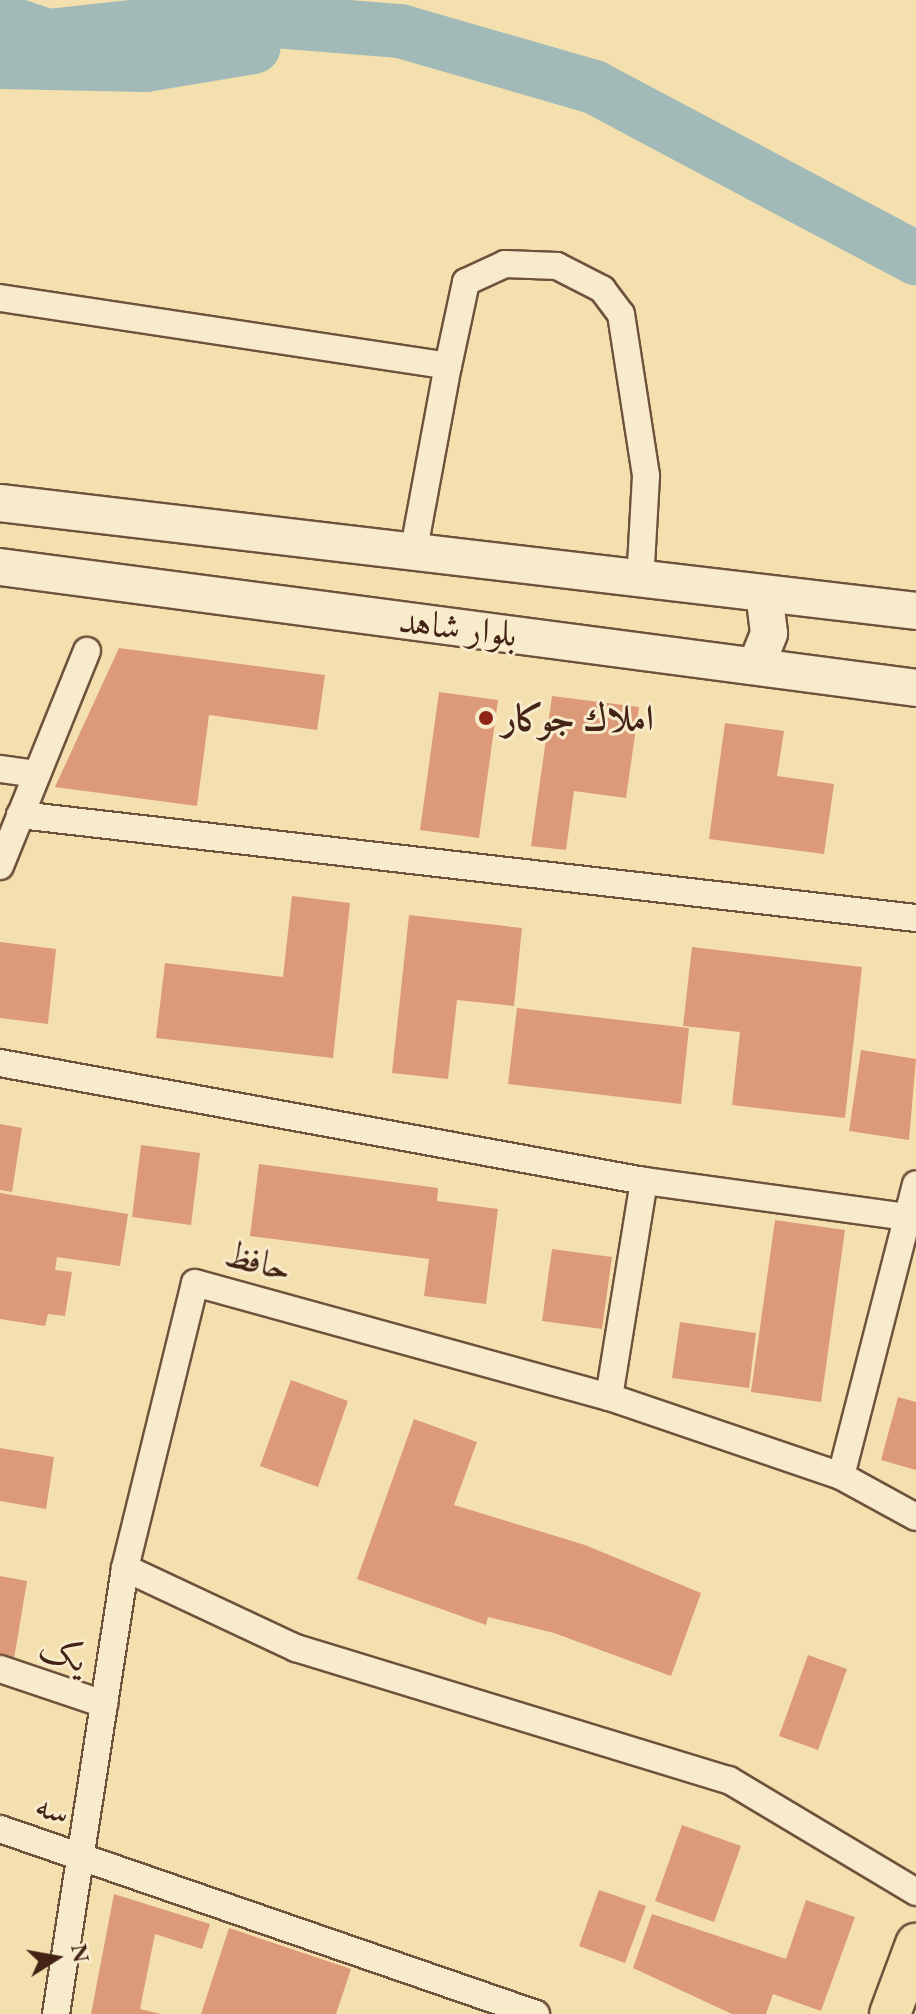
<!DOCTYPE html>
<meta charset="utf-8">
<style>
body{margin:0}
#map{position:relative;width:916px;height:2014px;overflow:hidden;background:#f4e0af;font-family:"EB Garamond",Amiri,serif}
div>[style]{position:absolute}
.river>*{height:54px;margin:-27px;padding:0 27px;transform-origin:27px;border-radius:27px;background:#a1bab7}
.building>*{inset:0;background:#dc9a78}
.roads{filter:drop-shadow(2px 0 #6f523c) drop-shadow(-2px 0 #6f523c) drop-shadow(0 2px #6f523c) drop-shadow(0 -2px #6f523c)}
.street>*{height:26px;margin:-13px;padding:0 13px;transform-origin:13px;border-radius:13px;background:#f8ebcb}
.secondary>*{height:36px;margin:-18px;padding:0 18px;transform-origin:18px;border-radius:18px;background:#f8ebcb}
.primary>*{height:40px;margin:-20px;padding:0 20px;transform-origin:20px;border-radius:20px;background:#f4e0af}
.dots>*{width:22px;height:22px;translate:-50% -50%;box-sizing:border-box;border:4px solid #f8ebcb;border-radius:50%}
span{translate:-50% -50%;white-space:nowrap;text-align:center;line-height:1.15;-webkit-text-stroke:6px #f8ebcb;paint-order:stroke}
.street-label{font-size:36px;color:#432316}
.poi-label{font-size:36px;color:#432316;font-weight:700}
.left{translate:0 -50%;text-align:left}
.north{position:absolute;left:16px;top:1918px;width:80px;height:80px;-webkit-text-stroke:6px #f8ebcb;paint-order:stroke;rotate:79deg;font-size:22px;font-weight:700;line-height:32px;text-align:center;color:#432316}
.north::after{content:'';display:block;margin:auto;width:28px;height:36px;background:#432316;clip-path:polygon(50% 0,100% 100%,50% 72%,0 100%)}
</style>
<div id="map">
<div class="river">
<i style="left:0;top:20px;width:51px;rotate:18.4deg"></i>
<i style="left:48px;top:36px;width:175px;rotate:-6.2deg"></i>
<i style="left:222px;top:17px;width:179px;rotate:4.5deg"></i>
<i style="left:400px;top:31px;width:202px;rotate:16.1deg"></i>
<i style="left:594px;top:87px;width:365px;rotate:28deg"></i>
<i style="left:0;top:62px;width:145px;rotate:1.2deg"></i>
<i style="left:145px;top:65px;width:110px;rotate:-9.4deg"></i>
</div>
<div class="building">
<i style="clip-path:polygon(119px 648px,325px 675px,317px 730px,209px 715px,197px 806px,55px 787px)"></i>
<i style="clip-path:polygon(439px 692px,498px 700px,479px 838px,420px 830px)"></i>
<i style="clip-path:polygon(552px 696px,639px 707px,626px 798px,574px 791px,566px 850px,531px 846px)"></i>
<i style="clip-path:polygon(725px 723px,784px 731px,777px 776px,834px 784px,824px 854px,709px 839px)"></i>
<i style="clip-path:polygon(292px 896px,350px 903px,333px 1058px,156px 1038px,165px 963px,283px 977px)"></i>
<i style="clip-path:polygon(409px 915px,522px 928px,514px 1006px,457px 1000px,448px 1079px,392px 1073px)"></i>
<i style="clip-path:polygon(0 942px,56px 949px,48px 1024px,0 1018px)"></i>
<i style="clip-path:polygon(692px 947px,862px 967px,845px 1118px,732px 1105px,740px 1032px,683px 1026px)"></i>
<i style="clip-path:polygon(517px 1008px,689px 1028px,681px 1104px,508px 1084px)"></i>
<i style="clip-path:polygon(861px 1050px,916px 1059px,909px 1140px,849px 1131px)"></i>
<i style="clip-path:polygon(0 1124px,22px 1128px,12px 1192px,0 1190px)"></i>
<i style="clip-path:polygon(141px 1145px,200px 1153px,191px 1225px,132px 1217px)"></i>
<i style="clip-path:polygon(259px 1164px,438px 1188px,437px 1201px,498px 1209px,486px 1304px,424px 1296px,429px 1259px,250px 1236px)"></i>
<i style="clip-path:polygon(0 1193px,128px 1214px,120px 1266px,57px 1257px,55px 1270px,72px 1272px,65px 1316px,48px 1314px,45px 1326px,0 1319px)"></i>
<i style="clip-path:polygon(775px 1220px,845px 1230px,821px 1402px,751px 1392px)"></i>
<i style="clip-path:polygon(552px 1249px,612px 1257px,602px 1329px,542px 1321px)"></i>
<i style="clip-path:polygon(680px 1322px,756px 1333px,749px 1388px,672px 1378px)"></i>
<i style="clip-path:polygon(291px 1380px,348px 1401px,318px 1487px,260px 1466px)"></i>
<i style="clip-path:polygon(898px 1397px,916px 1402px,916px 1470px,881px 1460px)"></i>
<i style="clip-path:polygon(414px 1419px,477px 1442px,454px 1505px,585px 1545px,701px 1593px,671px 1676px,554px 1633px,488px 1617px,486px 1625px,357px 1579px)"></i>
<i style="clip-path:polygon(0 1448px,54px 1457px,46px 1509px,0 1501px)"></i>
<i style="clip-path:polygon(0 1576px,27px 1581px,14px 1659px,0 1654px)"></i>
<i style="clip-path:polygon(808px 1655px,847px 1669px,818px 1750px,779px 1736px)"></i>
<i style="clip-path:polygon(682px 1825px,741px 1846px,714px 1922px,655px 1901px)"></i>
<i style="clip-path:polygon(599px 1890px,646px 1906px,625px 1963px,579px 1946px)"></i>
<i style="clip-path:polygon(114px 1894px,210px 1924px,202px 1949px,155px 1934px,140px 2009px,161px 2014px,91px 2014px)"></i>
<i style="clip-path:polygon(806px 1900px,855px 1917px,821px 2011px,773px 1994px,766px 2014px,732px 2014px,633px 1968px,652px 1914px,786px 1959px)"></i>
<i style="clip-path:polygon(229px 1928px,351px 1969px,336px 2014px,201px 2014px)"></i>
</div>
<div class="roads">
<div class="street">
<i style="left:0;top:298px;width:453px;rotate:8.6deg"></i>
<i style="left:448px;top:366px;width:86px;rotate:-77.9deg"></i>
<i style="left:466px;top:282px;width:43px;rotate:-24.8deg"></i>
<i style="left:505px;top:264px;width:52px;rotate:2.2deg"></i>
<i style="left:557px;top:266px;width:51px;rotate:27.1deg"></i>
<i style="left:602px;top:289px;width:31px;rotate:53deg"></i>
<i style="left:621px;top:314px;width:164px;rotate:81.2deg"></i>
<i style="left:646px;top:476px;width:107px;rotate:93.2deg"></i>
<i style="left:413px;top:554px;width:191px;rotate:-79.5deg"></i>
<i style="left:0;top:769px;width:37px;rotate:8deg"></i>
<i style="left:20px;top:815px;width:902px;rotate:6.56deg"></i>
<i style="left:0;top:866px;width:232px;rotate:-68deg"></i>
<i style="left:0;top:1063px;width:655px;rotate:10.38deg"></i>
<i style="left:644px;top:1181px;width:264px;rotate:7.8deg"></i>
<i style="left:609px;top:1397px;width:219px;rotate:-80.8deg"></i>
<i style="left:841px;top:1476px;width:301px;rotate:-75.6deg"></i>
<i style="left:125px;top:1568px;width:189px;rotate:25.1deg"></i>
<i style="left:296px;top:1648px;width:453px;rotate:17deg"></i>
<i style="left:729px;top:1780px;width:218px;rotate:30.9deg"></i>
<i style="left:0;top:1669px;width:110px;rotate:18.6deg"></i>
<i style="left:0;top:1829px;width:567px;rotate:19.04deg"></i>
<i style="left:56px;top:2014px;width:451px;rotate:-81.2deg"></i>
<i style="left:125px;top:1568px;width:293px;rotate:-76.2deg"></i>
<i style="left:195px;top:1283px;width:429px;rotate:15.4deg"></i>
<i style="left:609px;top:1397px;width:245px;rotate:18.8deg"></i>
<i style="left:841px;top:1476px;width:85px;rotate:28.7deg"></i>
</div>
<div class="secondary">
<i style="left:0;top:503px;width:922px;rotate:6.72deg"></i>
<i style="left:0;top:567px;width:924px;rotate:7.52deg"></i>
<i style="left:756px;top:666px;width:35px;rotate:-68deg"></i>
<i style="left:769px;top:633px;width:35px;rotate:-97deg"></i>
</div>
<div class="primary">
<i style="left:890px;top:2014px;width:75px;rotate:-69.6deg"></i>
</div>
</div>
<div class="dots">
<i style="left:486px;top:718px;background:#8f2418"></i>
</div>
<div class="street-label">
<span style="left:458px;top:627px;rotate:7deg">بلوار شاهد</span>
<span style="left:258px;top:1261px;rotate:14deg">حافظ</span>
<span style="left:63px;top:1653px;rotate:19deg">یک</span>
<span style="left:53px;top:1808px;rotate:18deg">سه</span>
</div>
<div class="poi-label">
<span class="left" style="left:502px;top:718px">املاك جوكار</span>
</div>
<div class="north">N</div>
</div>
